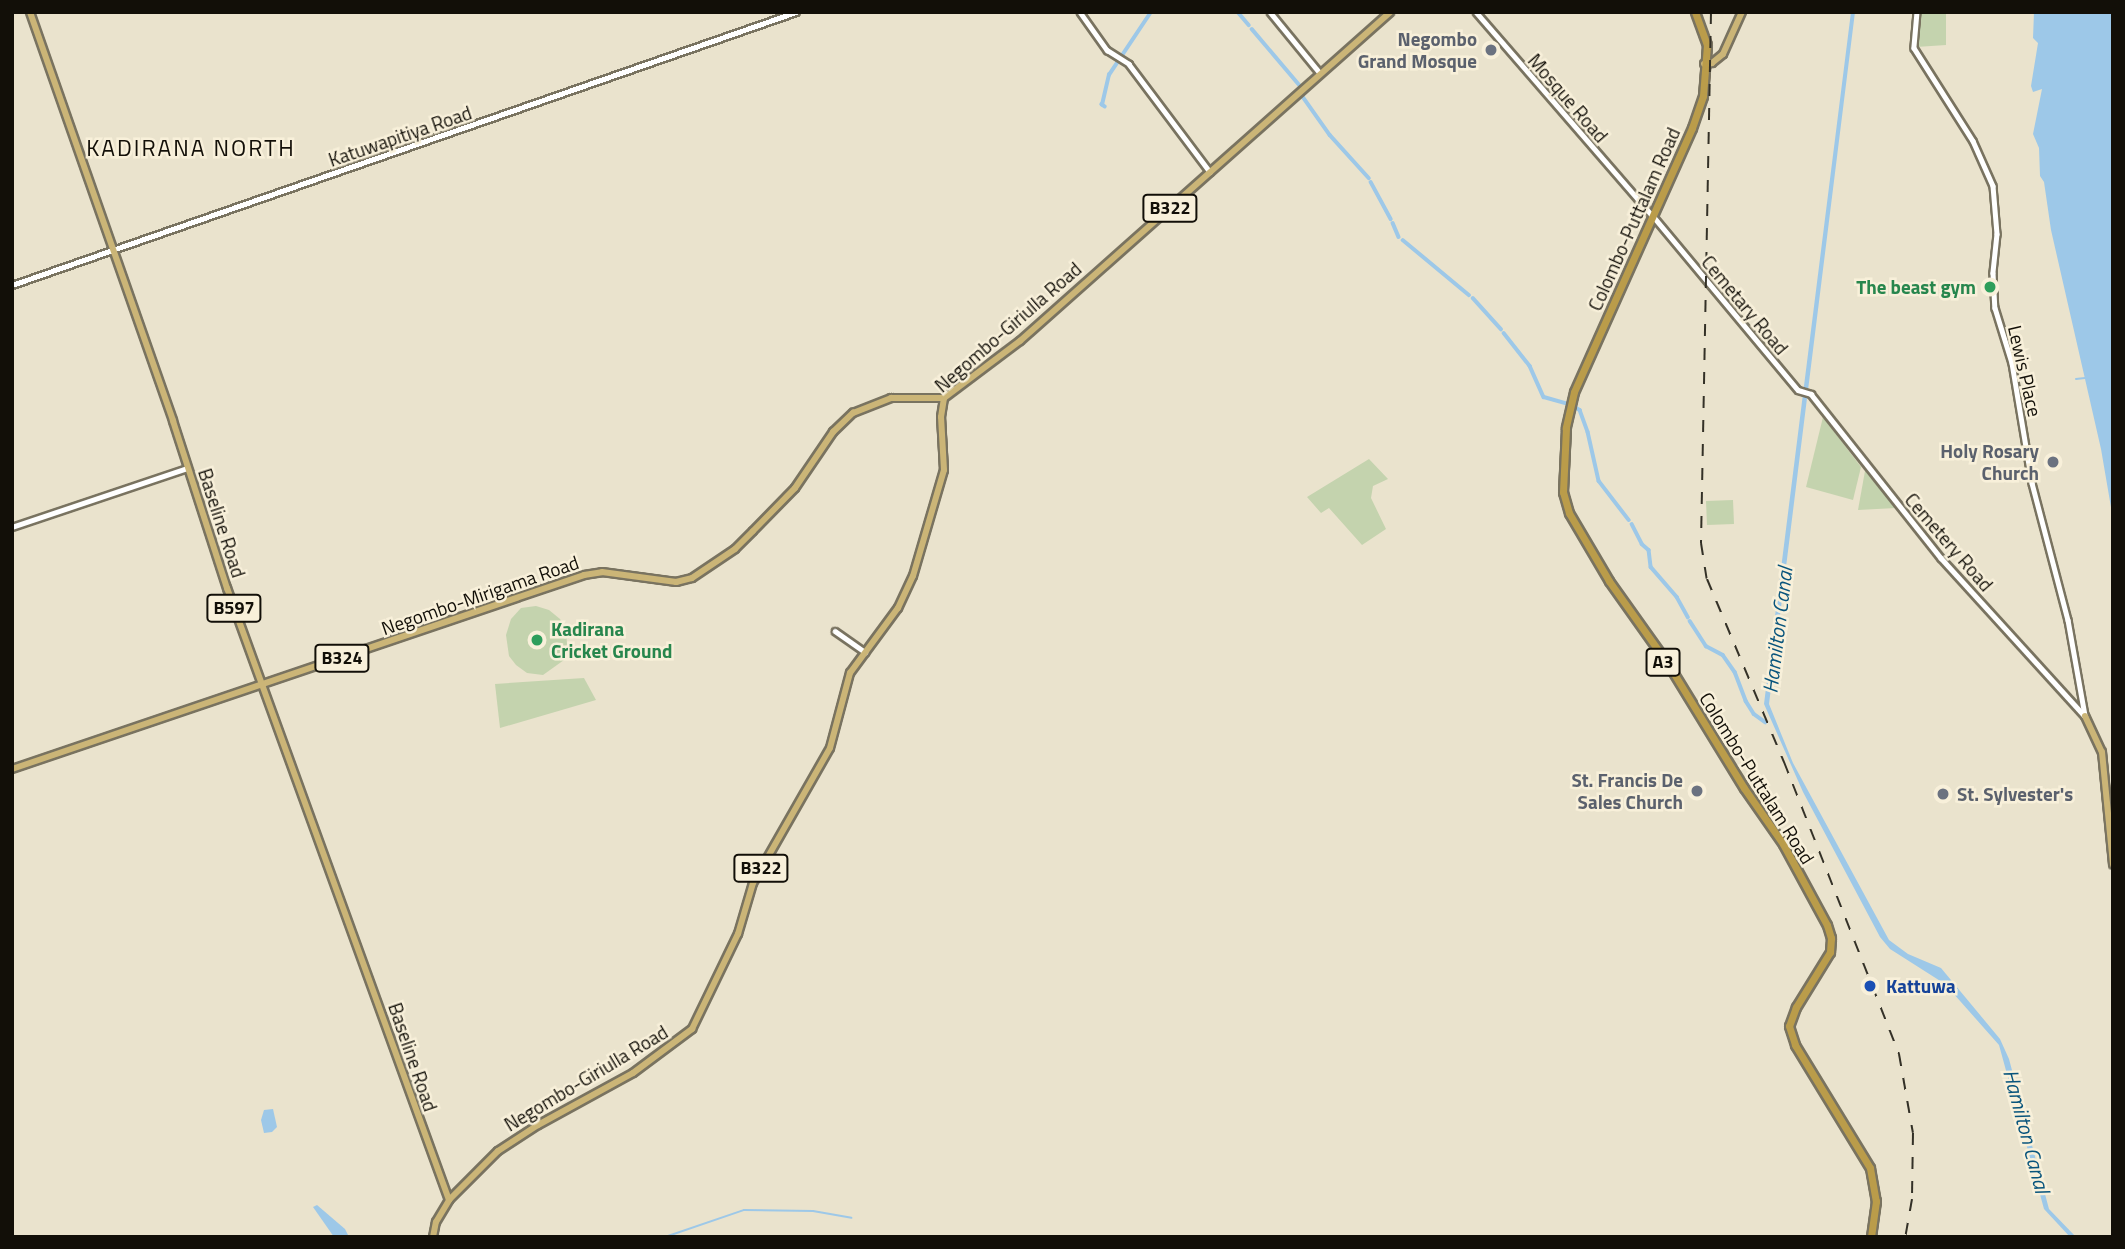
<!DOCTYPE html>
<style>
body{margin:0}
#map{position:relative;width:2125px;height:1249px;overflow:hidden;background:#eae3cd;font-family:"Titillium Web",sans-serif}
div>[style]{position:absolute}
.green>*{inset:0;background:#c4d3ae}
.water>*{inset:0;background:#9dc8e8}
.stream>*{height:2px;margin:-1px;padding:0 1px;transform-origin:1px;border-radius:1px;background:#9dc8e8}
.canal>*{height:3.5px;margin:-1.75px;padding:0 1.75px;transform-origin:1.75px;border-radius:1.75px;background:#9dc8e8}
.roads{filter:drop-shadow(2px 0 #797360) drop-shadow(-2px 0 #797360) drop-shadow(0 2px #797360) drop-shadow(0 -2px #797360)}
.tertiary>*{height:4.5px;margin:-2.25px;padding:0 2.25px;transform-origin:2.25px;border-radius:2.25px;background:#fff}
.primary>*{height:6px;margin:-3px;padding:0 3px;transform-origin:3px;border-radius:3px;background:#cbb577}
.trunk>*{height:7px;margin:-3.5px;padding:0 3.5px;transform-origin:3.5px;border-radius:3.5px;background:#ba9c4a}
.rail>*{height:2px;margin-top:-1px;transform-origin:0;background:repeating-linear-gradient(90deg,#343127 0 12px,transparent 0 24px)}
.dots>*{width:19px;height:19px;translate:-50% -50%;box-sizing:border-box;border:4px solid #f8f0da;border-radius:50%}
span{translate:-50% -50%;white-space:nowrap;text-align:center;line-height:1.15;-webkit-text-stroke:5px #f8f0da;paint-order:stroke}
.shield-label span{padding:2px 5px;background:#f8f0da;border:2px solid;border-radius:5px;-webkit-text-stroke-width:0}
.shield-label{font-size:18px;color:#120f08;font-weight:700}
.worship-label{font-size:19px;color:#5b616d;font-weight:700}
.right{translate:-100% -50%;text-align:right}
.left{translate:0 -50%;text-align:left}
.street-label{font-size:19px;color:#120f08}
.leisure-label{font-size:19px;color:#27864d;font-weight:700}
.transit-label{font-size:19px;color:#164399;font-weight:700}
.water-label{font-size:21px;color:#08547c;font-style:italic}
.quarter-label{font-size:23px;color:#120f08;letter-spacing:2px}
.frame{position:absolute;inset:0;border:14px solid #120f08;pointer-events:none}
</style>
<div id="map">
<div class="green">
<i style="clip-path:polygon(1919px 12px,1946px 12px,1946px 45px,1916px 47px)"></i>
<i style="clip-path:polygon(1823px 417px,1861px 467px,1853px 500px,1806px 487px)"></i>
<i style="clip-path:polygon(1369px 459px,1388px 479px,1373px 486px,1371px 498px,1386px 529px,1362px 545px,1329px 508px,1321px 513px,1307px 497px)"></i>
<i style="clip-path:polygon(1865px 471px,1896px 508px,1858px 510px)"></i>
<i style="clip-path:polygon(1733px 500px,1734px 524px,1707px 525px,1706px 501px)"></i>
<i style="clip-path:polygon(536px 606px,549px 610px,560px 619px,566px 630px,567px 644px,564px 660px,543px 675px,527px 673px,516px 665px,509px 656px,506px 635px,511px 619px,521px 608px)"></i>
<i style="clip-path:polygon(584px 678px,596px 700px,500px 728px,495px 684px)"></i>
</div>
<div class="water">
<i style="clip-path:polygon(1851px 12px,1855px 12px,1769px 704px,1793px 763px,1889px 940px,1908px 954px,1941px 968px,2000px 1039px,2009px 1059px,2049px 1209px,2076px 1237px,2070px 1237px,2044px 1209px,1999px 1045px,1945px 984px,1890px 949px,1880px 937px,1803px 792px,1764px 704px)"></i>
<i style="clip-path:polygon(2034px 12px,2113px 12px,2113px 519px,2101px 449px,2051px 230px,2044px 182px,2040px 176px,2039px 148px,2033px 134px,2042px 89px,2033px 92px,2031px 86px,2038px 43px,2033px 38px)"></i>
<i style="clip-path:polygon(273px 1109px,277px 1127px,272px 1132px,264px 1133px,261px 1120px,264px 1110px)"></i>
<i style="clip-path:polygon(317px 1205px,345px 1229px,349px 1237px,334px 1237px,313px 1207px)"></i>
</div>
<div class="stream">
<i style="left:2076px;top:379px;width:9px;rotate:-6deg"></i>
<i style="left:665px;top:1237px;width:83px;rotate:-18.9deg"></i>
<i style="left:744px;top:1210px;width:69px;rotate:0.8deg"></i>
<i style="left:813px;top:1211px;width:39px;rotate:10deg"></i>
</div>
<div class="canal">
<i style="left:1238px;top:12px;width:17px;rotate:50deg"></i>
<i style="left:1252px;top:29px;width:77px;rotate:49.7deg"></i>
<i style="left:1301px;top:94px;width:50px;rotate:54.7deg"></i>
<i style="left:1330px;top:135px;width:58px;rotate:47.8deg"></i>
<i style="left:1105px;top:107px;width:4px;rotate:-146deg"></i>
<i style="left:1102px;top:105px;width:31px;rotate:-77deg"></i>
<i style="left:1109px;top:75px;width:76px;rotate:-56.3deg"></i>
<i style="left:1371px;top:182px;width:42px;rotate:61.6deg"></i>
<i style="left:1393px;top:223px;width:15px;rotate:67deg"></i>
<i style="left:1403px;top:240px;width:86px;rotate:39.8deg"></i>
<i style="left:1473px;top:298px;width:42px;rotate:47.9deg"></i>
<i style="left:1504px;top:333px;width:42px;rotate:51.8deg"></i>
<i style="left:1530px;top:366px;width:34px;rotate:66deg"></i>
<i style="left:1544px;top:397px;width:22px;rotate:16deg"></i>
<i style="left:1573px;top:406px;width:8px;rotate:30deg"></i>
<i style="left:1580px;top:410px;width:23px;rotate:70deg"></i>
<i style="left:1588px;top:432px;width:50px;rotate:77.3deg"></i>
<i style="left:1599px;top:481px;width:49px;rotate:52.4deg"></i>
<i style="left:1632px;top:524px;width:22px;rotate:63deg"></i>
<i style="left:1642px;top:544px;width:9px;rotate:41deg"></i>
<i style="left:1649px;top:550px;width:17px;rotate:83deg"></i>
<i style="left:1651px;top:567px;width:40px;rotate:49deg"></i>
<i style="left:1677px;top:597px;width:23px;rotate:61deg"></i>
<i style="left:1690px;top:621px;width:30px;rotate:57deg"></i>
<i style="left:1706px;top:646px;width:19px;rotate:28deg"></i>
<i style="left:1723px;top:655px;width:21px;rotate:55deg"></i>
<i style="left:1735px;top:672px;width:31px;rotate:69deg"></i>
<i style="left:1746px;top:701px;width:15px;rotate:58deg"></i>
<i style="left:1754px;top:714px;width:14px;rotate:36deg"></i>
</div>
<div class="roads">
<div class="tertiary">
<i style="left:1080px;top:12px;width:47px;rotate:54.6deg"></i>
<i style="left:1107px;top:50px;width:26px;rotate:32deg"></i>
<i style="left:1129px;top:64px;width:135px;rotate:53.1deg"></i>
<i style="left:1270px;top:12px;width:79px;rotate:50.7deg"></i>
<i style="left:1476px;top:12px;width:270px;rotate:49.1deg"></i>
<i style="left:1653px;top:216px;width:226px;rotate:50.2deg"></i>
<i style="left:1798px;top:390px;width:14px;rotate:17deg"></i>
<i style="left:1811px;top:394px;width:209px;rotate:51.6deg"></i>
<i style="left:1941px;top:558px;width:214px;rotate:47.7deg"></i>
<i style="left:1917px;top:12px;width:36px;rotate:95deg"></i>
<i style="left:1914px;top:48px;width:110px;rotate:57.6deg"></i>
<i style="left:1973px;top:141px;width:49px;rotate:66deg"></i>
<i style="left:1993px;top:186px;width:48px;rotate:85.2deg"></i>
<i style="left:1997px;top:234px;width:39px;rotate:96deg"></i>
<i style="left:1993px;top:273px;width:35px;rotate:87deg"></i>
<i style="left:1995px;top:308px;width:58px;rotate:72.8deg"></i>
<i style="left:2012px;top:363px;width:122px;rotate:80.5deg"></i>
<i style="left:2032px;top:483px;width:142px;rotate:75.3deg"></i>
<i style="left:2068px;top:620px;width:97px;rotate:79.9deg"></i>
<i style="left:12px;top:285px;width:830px;rotate:-19.2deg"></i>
<i style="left:12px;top:527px;width:185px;rotate:-18.6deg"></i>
<i style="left:835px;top:631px;width:37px;rotate:35deg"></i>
</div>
<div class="primary">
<i style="left:30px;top:12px;width:433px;rotate:70.7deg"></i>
<i style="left:173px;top:421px;width:176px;rotate:72.1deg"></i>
<i style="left:227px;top:588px;width:651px;rotate:70.06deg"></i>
<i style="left:1704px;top:64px;width:8px;rotate:-7deg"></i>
<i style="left:1712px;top:63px;width:14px;rotate:-39deg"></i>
<i style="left:1723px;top:54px;width:46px;rotate:-65.7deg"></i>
<i style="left:2085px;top:716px;width:40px;rotate:65deg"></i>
<i style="left:2102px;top:752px;width:113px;rotate:84.4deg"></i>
<i style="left:12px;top:769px;width:604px;rotate:-18.73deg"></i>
<i style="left:584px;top:575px;width:18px;rotate:-9deg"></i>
<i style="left:602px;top:572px;width:75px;rotate:7.7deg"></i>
<i style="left:676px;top:582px;width:16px;rotate:-14deg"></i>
<i style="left:692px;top:578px;width:52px;rotate:-34deg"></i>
<i style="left:735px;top:549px;width:25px;rotate:-45deg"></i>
<i style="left:753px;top:531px;width:60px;rotate:-45.7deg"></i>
<i style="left:795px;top:488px;width:68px;rotate:-55.8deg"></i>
<i style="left:833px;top:432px;width:28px;rotate:-44deg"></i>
<i style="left:853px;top:413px;width:41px;rotate:-21.5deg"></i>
<i style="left:891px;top:398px;width:53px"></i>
<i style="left:433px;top:1237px;width:15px;rotate:-79deg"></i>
<i style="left:436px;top:1222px;width:26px;rotate:-59deg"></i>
<i style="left:449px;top:1200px;width:69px;rotate:-45deg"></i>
<i style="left:498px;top:1151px;width:48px;rotate:-33deg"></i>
<i style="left:538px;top:1125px;width:108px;rotate:-28.7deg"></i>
<i style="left:633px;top:1073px;width:74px;rotate:-36.7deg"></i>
<i style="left:692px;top:1029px;width:106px;rotate:-64.2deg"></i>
<i style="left:738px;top:934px;width:53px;rotate:-73.6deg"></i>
<i style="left:753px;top:883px;width:155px;rotate:-60.3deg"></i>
<i style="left:830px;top:748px;width:78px;rotate:-75.1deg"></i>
<i style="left:850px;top:673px;width:81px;rotate:-53.6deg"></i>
<i style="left:898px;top:608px;width:35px;rotate:-65deg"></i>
<i style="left:913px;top:576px;width:110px;rotate:-73.7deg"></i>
<i style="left:944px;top:470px;width:53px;rotate:-93.2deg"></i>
<i style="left:941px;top:417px;width:19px;rotate:-81deg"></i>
<i style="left:944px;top:398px;width:95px;rotate:-36.9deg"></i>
<i style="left:1020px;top:341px;width:495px;rotate:-41.6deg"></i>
</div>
<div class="trunk">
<i style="left:1695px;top:12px;width:35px;rotate:70deg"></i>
<i style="left:1707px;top:45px;width:51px;rotate:94.5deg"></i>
<i style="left:1703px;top:96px;width:34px;rotate:109deg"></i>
<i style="left:1692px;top:128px;width:289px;rotate:114.1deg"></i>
<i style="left:1574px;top:392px;width:37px;rotate:103deg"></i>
<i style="left:1566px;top:428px;width:64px;rotate:92.7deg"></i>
<i style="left:1563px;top:492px;width:22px;rotate:74deg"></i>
<i style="left:1569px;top:513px;width:79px;rotate:59.5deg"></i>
<i style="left:1609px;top:581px;width:102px;rotate:54.6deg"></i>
<i style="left:1668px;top:664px;width:145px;rotate:58.5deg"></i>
<i style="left:1744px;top:788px;width:68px;rotate:55.1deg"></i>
<i style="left:1783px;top:844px;width:92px;rotate:61.5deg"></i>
<i style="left:1827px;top:925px;width:14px;rotate:73deg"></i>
<i style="left:1831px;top:938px;width:14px;rotate:94deg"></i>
<i style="left:1830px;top:952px;width:65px;rotate:121.7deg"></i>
<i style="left:1796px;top:1007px;width:20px;rotate:110deg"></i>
<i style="left:1789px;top:1026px;width:20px;rotate:72deg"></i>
<i style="left:1795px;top:1045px;width:144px;rotate:58.6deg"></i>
<i style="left:1870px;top:1168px;width:34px;rotate:80deg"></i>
<i style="left:1876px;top:1201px;width:36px;rotate:98deg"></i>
</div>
</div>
<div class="rail">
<i style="left:1711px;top:12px;width:531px;rotate:91.08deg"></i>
<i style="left:1701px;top:543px;width:36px;rotate:81deg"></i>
<i style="left:1707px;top:579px;width:199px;rotate:67.2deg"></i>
<i style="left:1784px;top:762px;width:314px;rotate:68.5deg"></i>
<i style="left:1899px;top:1054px;width:80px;rotate:80deg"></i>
<i style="left:1913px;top:1133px;width:66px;rotate:90.9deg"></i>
<i style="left:1912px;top:1199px;width:39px;rotate:100deg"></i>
</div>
<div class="dots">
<i style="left:1491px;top:50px;background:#6b7280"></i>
<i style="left:1990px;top:287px;background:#2e9e5b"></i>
<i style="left:2053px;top:462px;background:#6b7280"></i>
<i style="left:537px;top:640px;background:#2e9e5b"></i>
<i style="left:1697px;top:791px;background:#6b7280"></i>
<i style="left:1943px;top:794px;background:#6b7280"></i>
<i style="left:1870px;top:986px;background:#1a4fb4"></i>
</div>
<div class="shield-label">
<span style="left:1170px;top:208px">B322</span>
<span style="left:234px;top:608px">B597</span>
<span style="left:342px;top:658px">B324</span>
<span style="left:1663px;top:662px">A3</span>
<span style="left:761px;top:868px">B322</span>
</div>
<div class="worship-label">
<span class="right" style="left:1477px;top:50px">Negombo<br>Grand Mosque</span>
<span class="right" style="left:2039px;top:462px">Holy Rosary<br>Church</span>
<span class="right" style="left:1683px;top:791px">St. Francis De<br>Sales Church</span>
<span class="left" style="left:1957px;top:794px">St. Sylvester's</span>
</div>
<div class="street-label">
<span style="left:1568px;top:98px;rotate:49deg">Mosque Road</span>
<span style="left:400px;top:136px;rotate:-19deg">Katuwapitiya Road</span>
<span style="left:1634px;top:219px;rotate:-66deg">Colombo-Puttalam Road</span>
<span style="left:1745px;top:305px;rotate:50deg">Cemetary Road</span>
<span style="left:1008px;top:327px;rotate:-41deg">Negombo-Giriulla Road</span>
<span style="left:2025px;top:371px;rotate:77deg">Lewis Place</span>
<span style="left:222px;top:523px;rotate:72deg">Baseline Road</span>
<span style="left:1949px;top:542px;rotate:49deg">Cemetery Road</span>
<span style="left:480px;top:595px;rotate:-19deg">Negombo-Mirigama Road</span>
<span style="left:1757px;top:778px;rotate:58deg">Colombo-Puttalam Road</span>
<span style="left:413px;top:1057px;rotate:71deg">Baseline Road</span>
<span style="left:586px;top:1078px;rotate:-31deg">Negombo-Giriulla Road</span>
</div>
<div class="leisure-label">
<span class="right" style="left:1976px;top:287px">The beast gym</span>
<span class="left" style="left:551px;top:640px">Kadirana<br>Cricket Ground</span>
</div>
<div class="transit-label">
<span class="left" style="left:1886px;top:986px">Kattuwa</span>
</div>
<div class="water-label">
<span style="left:1777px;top:630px;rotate:-83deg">Hamilton Canal</span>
<span style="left:2027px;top:1131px;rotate:75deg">Hamilton Canal</span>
</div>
<div class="quarter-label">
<span style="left:191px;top:148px">KADIRANA NORTH</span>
</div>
<div class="frame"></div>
</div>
